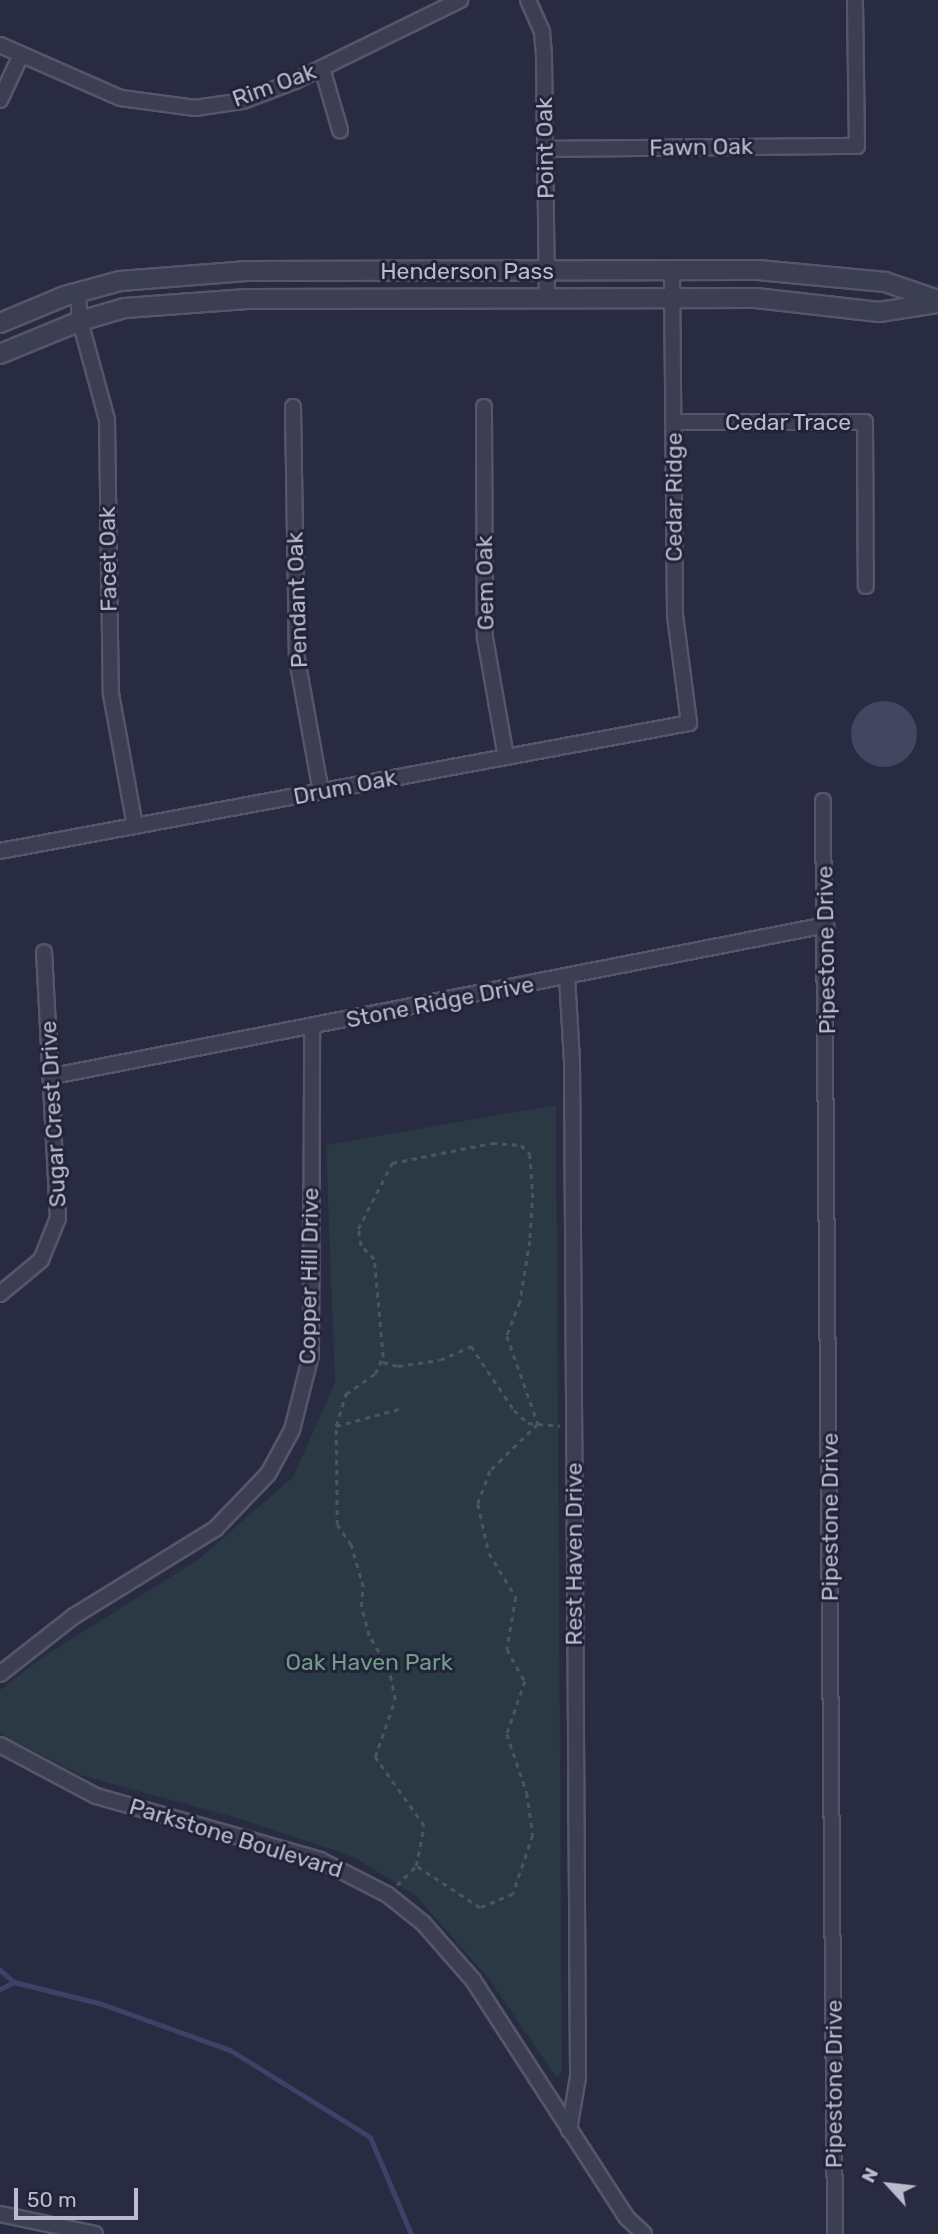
<!DOCTYPE html>
<style>
body{margin:0}
#map{position:relative;width:938px;height:2234px;overflow:hidden;background:#282b42;font-family:Rubik,sans-serif}
div>[style]{position:absolute}
.green>*{inset:0;background:#2a3943}
.stream>*{height:5px;margin:-2.5px;padding:0 2.5px;transform-origin:2.5px;border-radius:2.5px;background:#3d4269}
.building>*{inset:0;background:#424660}
.round{border-radius:50%}
.path>*{height:2.5px;margin-top:-1.25px;transform-origin:0;background:repeating-linear-gradient(90deg,#495660 0 5px,transparent 0 10px)}
.roads{filter:drop-shadow(2px 0 #555669) drop-shadow(-2px 0 #555669) drop-shadow(0 2px #555669) drop-shadow(0 -2px #555669)}
.minor>*{height:14px;margin:-7px;padding:0 7px;transform-origin:7px;border-radius:7px;background:#3c3f52}
.tertiary>*{height:18px;margin:-9px;padding:0 9px;transform-origin:9px;border-radius:9px;background:#3c3f52}
span{translate:-50% -50%;white-space:nowrap;text-align:center;line-height:1.15;-webkit-text-stroke:6px #212338;paint-order:stroke}
.street-label{font-size:23px;color:#babbcc}
.park-label{font-size:23px;color:#729c88}
.north{position:absolute;left:854px;top:2150px;width:70px;height:70px;-webkit-text-stroke:5px #212338;paint-order:stroke;rotate:297deg;font-size:19px;font-weight:700;line-height:28px;text-align:center;color:#babbcc}
.north::after{content:'';display:block;margin:auto;width:24px;height:32px;background:#babbcc;clip-path:polygon(50% 0,100% 100%,50% 72%,0 100%)}
.scale{position:absolute;left:14px;top:2188px;width:124px;height:32px;box-sizing:border-box;border:4px solid #babbcc;border-top:0;padding-left:9px;font-size:21px;line-height:24px;white-space:nowrap;color:#babbcc;-webkit-text-stroke:5px #212338;paint-order:stroke}
</style>
<div id="map">
<div class="green">
<i style="clip-path:polygon(556px 1105px,562px 2073px,556px 2077px,489px 1979px,415px 1895px,352px 1856px,237px 1818px,83px 1776px,0 1734px,0 1690px,46px 1655px,199px 1559px,293px 1477px,335px 1383px,326px 1145px)"></i>
</div>
<div class="stream">
<i style="left:0;top:1970px;width:18px;rotate:41deg"></i>
<i style="left:0;top:1989px;width:16px;rotate:-27deg"></i>
<i style="left:14px;top:1982px;width:91px;rotate:14deg"></i>
<i style="left:102px;top:2004px;width:136px;rotate:19.8deg"></i>
<i style="left:230px;top:2050px;width:165px;rotate:31.9deg"></i>
<i style="left:370px;top:2137px;width:105px;rotate:67.1deg"></i>
</div>
<div class="building">
<i class="round" style="left:851px;top:701px;width:66px;height:66px"></i>
</div>
<div class="path">
<i style="left:383px;top:1362px;width:16px;rotate:15deg"></i>
<i style="left:398px;top:1366px;width:42px;rotate:-8.1deg"></i>
<i style="left:440px;top:1360px;width:34px;rotate:-24deg"></i>
<i style="left:471px;top:1346px;width:77px;rotate:56.1deg"></i>
<i style="left:514px;top:1410px;width:19px;rotate:43deg"></i>
<i style="left:528px;top:1423px;width:32px;rotate:5deg"></i>
<i style="left:336px;top:1426px;width:65px;rotate:-15.1deg"></i>
<i style="left:397px;top:1885px;width:27px;rotate:-45deg"></i>
<i style="left:416px;top:1866px;width:41px;rotate:-78.7deg"></i>
<i style="left:424px;top:1826px;width:85px;rotate:-125.4deg"></i>
<i style="left:375px;top:1757px;width:60px;rotate:-70.7deg"></i>
<i style="left:395px;top:1700px;width:32px;rotate:-101deg"></i>
<i style="left:389px;top:1669px;width:39px;rotate:-121deg"></i>
<i style="left:369px;top:1636px;width:30px;rotate:-105deg"></i>
<i style="left:361px;top:1607px;width:20px;rotate:-84deg"></i>
<i style="left:363px;top:1587px;width:44px;rotate:-105.9deg"></i>
<i style="left:351px;top:1545px;width:24px;rotate:-125deg"></i>
<i style="left:337px;top:1525px;width:99px;rotate:-90.6deg"></i>
<i style="left:336px;top:1426px;width:34px;rotate:-73deg"></i>
<i style="left:346px;top:1394px;width:35px;rotate:-35deg"></i>
<i style="left:375px;top:1374px;width:19px;rotate:-65deg"></i>
<i style="left:383px;top:1357px;width:98px;rotate:-95.2deg"></i>
<i style="left:374px;top:1259px;width:18px;rotate:-135deg"></i>
<i style="left:361px;top:1246px;width:17px;rotate:-100deg"></i>
<i style="left:358px;top:1229px;width:74px;rotate:-62.7deg"></i>
<i style="left:392px;top:1163px;width:102px;rotate:-11.3deg"></i>
<i style="left:492px;top:1143px;width:29px;rotate:4deg"></i>
<i style="left:521px;top:1145px;width:13px;rotate:45deg"></i>
<i style="left:530px;top:1154px;width:39px;rotate:86deg"></i>
<i style="left:533px;top:1193px;width:48px;rotate:93.6deg"></i>
<i style="left:530px;top:1241px;width:62px;rotate:99.3deg"></i>
<i style="left:520px;top:1302px;width:36px;rotate:111deg"></i>
<i style="left:507px;top:1336px;width:93px;rotate:70.6deg"></i>
<i style="left:538px;top:1424px;width:67px;rotate:135.6deg"></i>
<i style="left:490px;top:1471px;width:35px;rotate:110deg"></i>
<i style="left:478px;top:1504px;width:50px;rotate:77.3deg"></i>
<i style="left:489px;top:1553px;width:52px;rotate:58.5deg"></i>
<i style="left:516px;top:1597px;width:53px;rotate:99.8deg"></i>
<i style="left:507px;top:1649px;width:37px;rotate:61deg"></i>
<i style="left:525px;top:1681px;width:56px;rotate:108.8deg"></i>
<i style="left:507px;top:1734px;width:62px;rotate:71.3deg"></i>
<i style="left:527px;top:1793px;width:42px;rotate:81.9deg"></i>
<i style="left:533px;top:1835px;width:62px;rotate:108.7deg"></i>
<i style="left:513px;top:1894px;width:36px;rotate:157deg"></i>
<i style="left:480px;top:1908px;width:77px;rotate:-146.7deg"></i>
</div>
<div class="roads">
<div class="minor">
<i style="left:528px;top:0;width:35px;rotate:66deg"></i>
<i style="left:542px;top:32px;width:24px;rotate:85deg"></i>
<i style="left:544px;top:56px;width:243px;rotate:89.3deg"></i>
<i style="left:0;top:45px;width:132px;rotate:23.7deg"></i>
<i style="left:121px;top:98px;width:75px;rotate:7.7deg"></i>
<i style="left:195px;top:108px;width:49px;rotate:-8.3deg"></i>
<i style="left:243px;top:101px;width:56px;rotate:-21deg"></i>
<i style="left:295px;top:81px;width:184px;rotate:-26.1deg"></i>
<i style="left:322px;top:68px;width:65px;rotate:73.8deg"></i>
<i style="left:0;top:100px;width:50px;rotate:-65deg"></i>
<i style="left:545px;top:149px;width:312px;rotate:-0.6deg"></i>
<i style="left:857px;top:146px;width:146px;rotate:-90.8deg"></i>
<i style="left:78px;top:293px;width:28px;rotate:86deg"></i>
<i style="left:80px;top:321px;width:103px;rotate:74.7deg"></i>
<i style="left:107px;top:420px;width:274px;rotate:89.2deg"></i>
<i style="left:111px;top:694px;width:134px;rotate:79.7deg"></i>
<i style="left:293px;top:407px;width:252px;rotate:89.1deg"></i>
<i style="left:297px;top:659px;width:135px;rotate:79.8deg"></i>
<i style="left:484px;top:407px;width:231px;rotate:89.8deg"></i>
<i style="left:485px;top:638px;width:121px;rotate:80deg"></i>
<i style="left:674px;top:422px;width:191px"></i>
<i style="left:865px;top:422px;width:164px;rotate:89.7deg"></i>
<i style="left:823px;top:801px;width:1433px;rotate:89.52deg"></i>
<i style="left:0;top:851px;width:701px;rotate:-10.52deg"></i>
<i style="left:689px;top:723px;width:109px;rotate:-97.4deg"></i>
<i style="left:675px;top:615px;width:345px;rotate:-90.5deg"></i>
<i style="left:567px;top:977px;width:83px;rotate:86.6deg"></i>
<i style="left:572px;top:1060px;width:1017px;rotate:89.66deg"></i>
<i style="left:578px;top:2077px;width:54px;rotate:99.6deg"></i>
<i style="left:53px;top:1076px;width:788px;rotate:-11.05deg"></i>
<i style="left:0;top:1294px;width:53px;rotate:-39.7deg"></i>
<i style="left:41px;top:1260px;width:45px;rotate:-68deg"></i>
<i style="left:58px;top:1218px;width:266px;rotate:-93deg"></i>
<i style="left:0;top:1674px;width:94px;rotate:-38.1deg"></i>
<i style="left:74px;top:1616px;width:166px;rotate:-31.7deg"></i>
<i style="left:215px;top:1529px;width:76px;rotate:-46.1deg"></i>
<i style="left:268px;top:1474px;width:50px;rotate:-61.4deg"></i>
<i style="left:292px;top:1430px;width:77px;rotate:-75.8deg"></i>
<i style="left:311px;top:1355px;width:329px;rotate:-89.8deg"></i>
<i style="left:0;top:1745px;width:109px;rotate:28deg"></i>
<i style="left:96px;top:1796px;width:233px;rotate:15.9deg"></i>
<i style="left:320px;top:1860px;width:76px;rotate:27.2deg"></i>
<i style="left:388px;top:1895px;width:45px;rotate:38.7deg"></i>
<i style="left:423px;top:1923px;width:76px;rotate:48.7deg"></i>
<i style="left:473px;top:1980px;width:283px;rotate:57.1deg"></i>
<i style="left:627px;top:2218px;width:23px;rotate:43deg"></i>
<i style="left:0;top:2214px;width:97px;rotate:11.9deg"></i>
</div>
<div class="tertiary">
<i style="left:0;top:323px;width:70px;rotate:-22.6deg"></i>
<i style="left:65px;top:296px;width:57px;rotate:-15.3deg"></i>
<i style="left:120px;top:281px;width:126px;rotate:-4.5deg"></i>
<i style="left:246px;top:271px;width:512px;rotate:-0.11deg"></i>
<i style="left:758px;top:270px;width:128px;rotate:5.4deg"></i>
<i style="left:885px;top:282px;width:56px;rotate:18.8deg"></i>
<i style="left:0;top:354px;width:87px;rotate:-22.4deg"></i>
<i style="left:80px;top:321px;width:47px;rotate:-16.1deg"></i>
<i style="left:125px;top:308px;width:122px;rotate:-4.2deg"></i>
<i style="left:247px;top:299px;width:509px;rotate:-0.11deg"></i>
<i style="left:756px;top:298px;width:124px;rotate:6.5deg"></i>
<i style="left:879px;top:312px;width:60px;rotate:-8.7deg"></i>
</div>
</div>
<div class="street-label">
<span style="left:274px;top:85px;rotate:-20deg">Rim Oak</span>
<span style="left:701px;top:147px;rotate:-1deg">Fawn Oak</span>
<span style="left:545px;top:148px;rotate:-91deg">Point Oak</span>
<span style="left:467px;top:271px">Henderson Pass</span>
<span style="left:788px;top:422px">Cedar Trace</span>
<span style="left:674px;top:497px;rotate:-90deg">Cedar Ridge</span>
<span style="left:108px;top:559px;rotate:-91deg">Facet Oak</span>
<span style="left:485px;top:583px;rotate:-91deg">Gem Oak</span>
<span style="left:297px;top:600px;rotate:-92deg">Pendant Oak</span>
<span style="left:345px;top:787px;rotate:-11deg">Drum Oak</span>
<span style="left:826px;top:950px;rotate:-91deg">Pipestone Drive</span>
<span style="left:440px;top:1002px;rotate:-11deg">Stone Ridge Drive</span>
<span style="left:53px;top:1114px;rotate:-93deg">Sugar Crest Drive</span>
<span style="left:309px;top:1276px;rotate:-89deg">Copper Hill Drive</span>
<span style="left:830px;top:1517px;rotate:-90deg">Pipestone Drive</span>
<span style="left:574px;top:1554px;rotate:-90deg">Rest Haven Drive</span>
<span style="left:236px;top:1838px;rotate:17deg">Parkstone Boulevard</span>
<span style="left:834px;top:2084px;rotate:-90deg">Pipestone Drive</span>
</div>
<div class="park-label">
<span style="left:369px;top:1662px">Oak Haven Park</span>
</div>
<div class="north">N</div>
<div class="scale">50 m</div>
</div>
